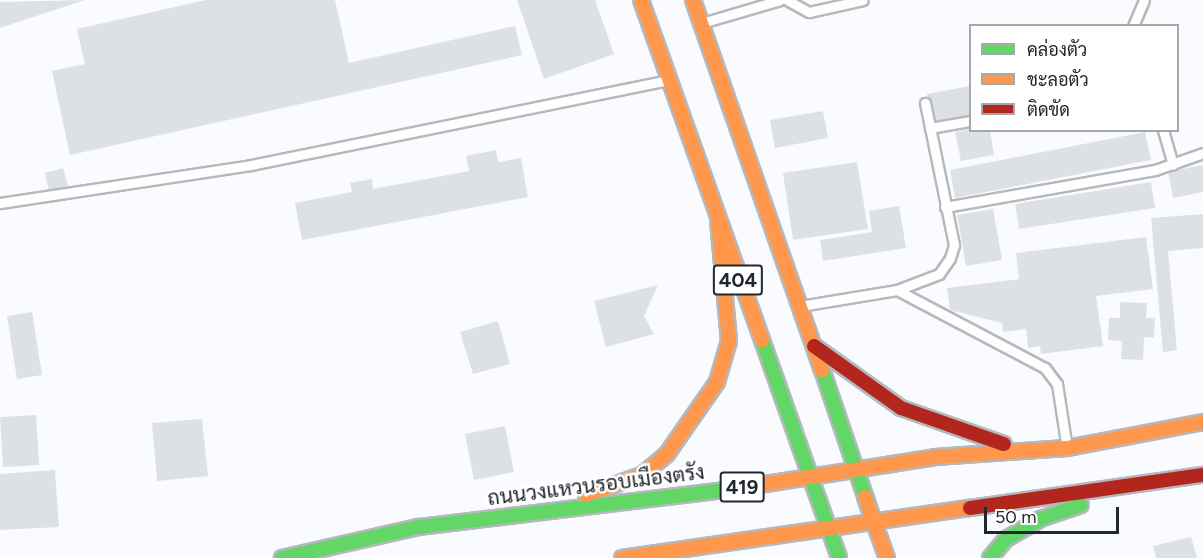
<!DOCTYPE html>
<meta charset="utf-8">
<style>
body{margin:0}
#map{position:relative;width:1203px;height:558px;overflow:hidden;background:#f9fbfe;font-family:Figtree,Sarabun,sans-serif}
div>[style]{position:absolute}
.building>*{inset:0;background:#dde1e6}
.roads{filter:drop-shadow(2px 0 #b5b9be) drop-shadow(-2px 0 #b5b9be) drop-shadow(0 2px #b5b9be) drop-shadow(0 -2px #b5b9be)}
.lane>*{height:9px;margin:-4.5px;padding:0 4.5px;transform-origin:4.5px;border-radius:4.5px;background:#fefeff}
.fast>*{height:14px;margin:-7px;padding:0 7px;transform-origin:7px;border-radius:7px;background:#63d668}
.slow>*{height:14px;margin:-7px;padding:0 7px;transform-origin:7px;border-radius:7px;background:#ff974d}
.jam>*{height:14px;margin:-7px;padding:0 7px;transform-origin:7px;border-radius:7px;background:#b3261e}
span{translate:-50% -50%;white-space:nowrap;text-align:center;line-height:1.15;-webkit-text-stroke:5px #fff;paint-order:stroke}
.shield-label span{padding:2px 4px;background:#fff;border:2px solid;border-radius:4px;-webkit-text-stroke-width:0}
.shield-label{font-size:20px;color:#21272e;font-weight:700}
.street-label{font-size:21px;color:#21272e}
.legend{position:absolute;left:969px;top:24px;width:210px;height:108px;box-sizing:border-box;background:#fff;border:2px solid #a6a9ab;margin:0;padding:8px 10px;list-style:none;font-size:18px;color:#21272e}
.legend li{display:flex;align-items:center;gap:12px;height:30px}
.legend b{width:30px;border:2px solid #a6a9ab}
.scale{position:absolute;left:984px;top:507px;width:135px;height:27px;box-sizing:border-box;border:3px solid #21272e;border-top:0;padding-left:8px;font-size:18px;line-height:21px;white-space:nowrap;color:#21272e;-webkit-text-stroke:4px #fff;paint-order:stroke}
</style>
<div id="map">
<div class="building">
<i style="clip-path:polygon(85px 0,0 28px,0 2px)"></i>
<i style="clip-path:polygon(206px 0,335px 0,349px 63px,515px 26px,522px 55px,70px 155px,52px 71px,85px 64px,77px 29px)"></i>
<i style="clip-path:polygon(517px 0,595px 0,614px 54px,544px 79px)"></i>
<i style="clip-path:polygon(970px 86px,970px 117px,933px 124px,927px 94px)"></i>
<i style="clip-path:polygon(823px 111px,828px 138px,775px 148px,770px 120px)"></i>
<i style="clip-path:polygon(970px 129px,990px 130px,994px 155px,961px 161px,955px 132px)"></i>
<i style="clip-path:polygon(1145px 132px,1151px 160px,955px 198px,950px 170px)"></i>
<i style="clip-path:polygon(496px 150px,498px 162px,521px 158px,528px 197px,302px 240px,295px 203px,352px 192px,350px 183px,372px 179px,373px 189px,469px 171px,466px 156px)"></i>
<i style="clip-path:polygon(857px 162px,868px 229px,793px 240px,783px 173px)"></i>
<i style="clip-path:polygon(1203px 165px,1203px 192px,1173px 198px,1168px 172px)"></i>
<i style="clip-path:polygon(63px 168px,68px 186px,49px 191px,45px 173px)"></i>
<i style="clip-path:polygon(1151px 182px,1155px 208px,1019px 229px,1015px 204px)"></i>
<i style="clip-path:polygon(899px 206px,906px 248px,823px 261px,820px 240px,872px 232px,869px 211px)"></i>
<i style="clip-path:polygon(993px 209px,1002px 260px,966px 266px,957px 215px)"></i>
<i style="clip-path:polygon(1203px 214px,1203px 248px,1168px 251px,1177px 350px,1163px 352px,1151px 218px)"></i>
<i style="clip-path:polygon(1146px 237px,1153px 289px,1096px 296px,1103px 346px,1041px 354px,1040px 346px,1028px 348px,1026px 329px,1003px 332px,1002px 323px,950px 310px,947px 288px,1019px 279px,1016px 253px)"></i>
<i style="clip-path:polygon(658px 285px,644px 316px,654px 334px,606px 347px,594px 301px)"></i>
<i style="clip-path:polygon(1120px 302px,1147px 303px,1146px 318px,1155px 318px,1154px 338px,1144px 337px,1143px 360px,1121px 359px,1122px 341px,1108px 340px,1109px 318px,1120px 318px)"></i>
<i style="clip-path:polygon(32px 312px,42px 375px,17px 379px,7px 316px)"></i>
<i style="clip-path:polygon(498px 321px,510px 364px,473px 374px,460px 332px)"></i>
<i style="clip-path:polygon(36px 415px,39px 465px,3px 467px,0 417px)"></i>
<i style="clip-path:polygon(202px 419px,208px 476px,157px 481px,152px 423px)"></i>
<i style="clip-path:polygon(505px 426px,514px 472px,474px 480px,465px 434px)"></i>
<i style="clip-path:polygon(55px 470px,59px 527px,0 530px,0 474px)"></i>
<i style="clip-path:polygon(1191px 537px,1197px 558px,1156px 558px,1153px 546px)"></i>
</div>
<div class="roads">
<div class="lane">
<i style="left:787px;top:0;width:25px;rotate:29deg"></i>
<i style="left:809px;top:12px;width:55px;rotate:-12.5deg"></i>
<i style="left:705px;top:22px;width:78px;rotate:-16.3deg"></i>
<i style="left:1133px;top:26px;width:28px;rotate:-67deg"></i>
<i style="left:930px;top:128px;width:41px;rotate:-9.9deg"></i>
<i style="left:1163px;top:130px;width:36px;rotate:74deg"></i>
<i style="left:0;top:203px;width:254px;rotate:-8.6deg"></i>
<i style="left:251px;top:165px;width:421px;rotate:-11.5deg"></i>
<i style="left:945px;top:207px;width:213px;rotate:-10deg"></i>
<i style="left:1155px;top:170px;width:51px;rotate:-19.5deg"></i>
<i style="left:897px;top:290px;width:167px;rotate:27.8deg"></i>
<i style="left:1045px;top:368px;width:20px;rotate:53deg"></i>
<i style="left:1057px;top:384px;width:59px;rotate:81.2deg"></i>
<i style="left:806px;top:305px;width:92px;rotate:-9.4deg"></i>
<i style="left:897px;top:290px;width:45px;rotate:-20.9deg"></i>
<i style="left:939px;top:274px;width:19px;rotate:-55deg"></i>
<i style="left:950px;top:258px;width:14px;rotate:-73deg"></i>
<i style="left:954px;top:245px;width:145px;rotate:-101.5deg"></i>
</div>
<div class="fast">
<i style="left:762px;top:340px;width:231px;rotate:70.5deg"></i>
<i style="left:814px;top:346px;width:183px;rotate:71.2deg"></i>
<i style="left:282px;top:558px;width:140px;rotate:-12.8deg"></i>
<i style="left:419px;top:527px;width:317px;rotate:-6.9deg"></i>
<i style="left:990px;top:558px;width:25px;rotate:-50deg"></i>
<i style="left:1006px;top:539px;width:39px;rotate:-30deg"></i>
<i style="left:1040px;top:519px;width:43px;rotate:-18.9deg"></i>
</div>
<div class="slow">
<i style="left:641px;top:0;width:361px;rotate:70.4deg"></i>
<i style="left:693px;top:0;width:392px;rotate:70.8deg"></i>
<i style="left:734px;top:489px;width:204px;rotate:-9deg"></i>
<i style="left:935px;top:457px;width:132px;rotate:-3.9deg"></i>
<i style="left:1067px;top:448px;width:138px;rotate:-10.8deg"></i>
<i style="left:586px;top:495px;width:59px;rotate:-19.7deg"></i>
<i style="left:642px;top:475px;width:33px;rotate:-40deg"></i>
<i style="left:667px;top:454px;width:88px;rotate:-55.2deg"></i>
<i style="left:717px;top:382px;width:43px;rotate:-73.7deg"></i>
<i style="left:729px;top:341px;width:121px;rotate:-95.2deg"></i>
<i style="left:865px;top:497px;width:65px;rotate:70.2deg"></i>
<i style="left:622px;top:558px;width:352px;rotate:-8.2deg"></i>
</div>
<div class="jam">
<i style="left:814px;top:346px;width:107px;rotate:35.5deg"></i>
<i style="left:901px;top:408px;width:109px;rotate:19.3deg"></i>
<i style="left:970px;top:508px;width:235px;rotate:-8.1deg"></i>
</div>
</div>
<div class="shield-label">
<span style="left:738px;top:280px">404</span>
<span style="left:742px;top:487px">419</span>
</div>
<div class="street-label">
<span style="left:596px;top:485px;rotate:-7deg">ถนนวงแหวนรอบเมืองตรัง</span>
</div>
<ul class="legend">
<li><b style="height:8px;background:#63d668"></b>คล่องตัว</li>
<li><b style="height:8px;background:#ff974d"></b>ชะลอตัว</li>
<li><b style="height:8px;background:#b3261e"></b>ติดขัด</li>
</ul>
<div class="scale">50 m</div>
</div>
